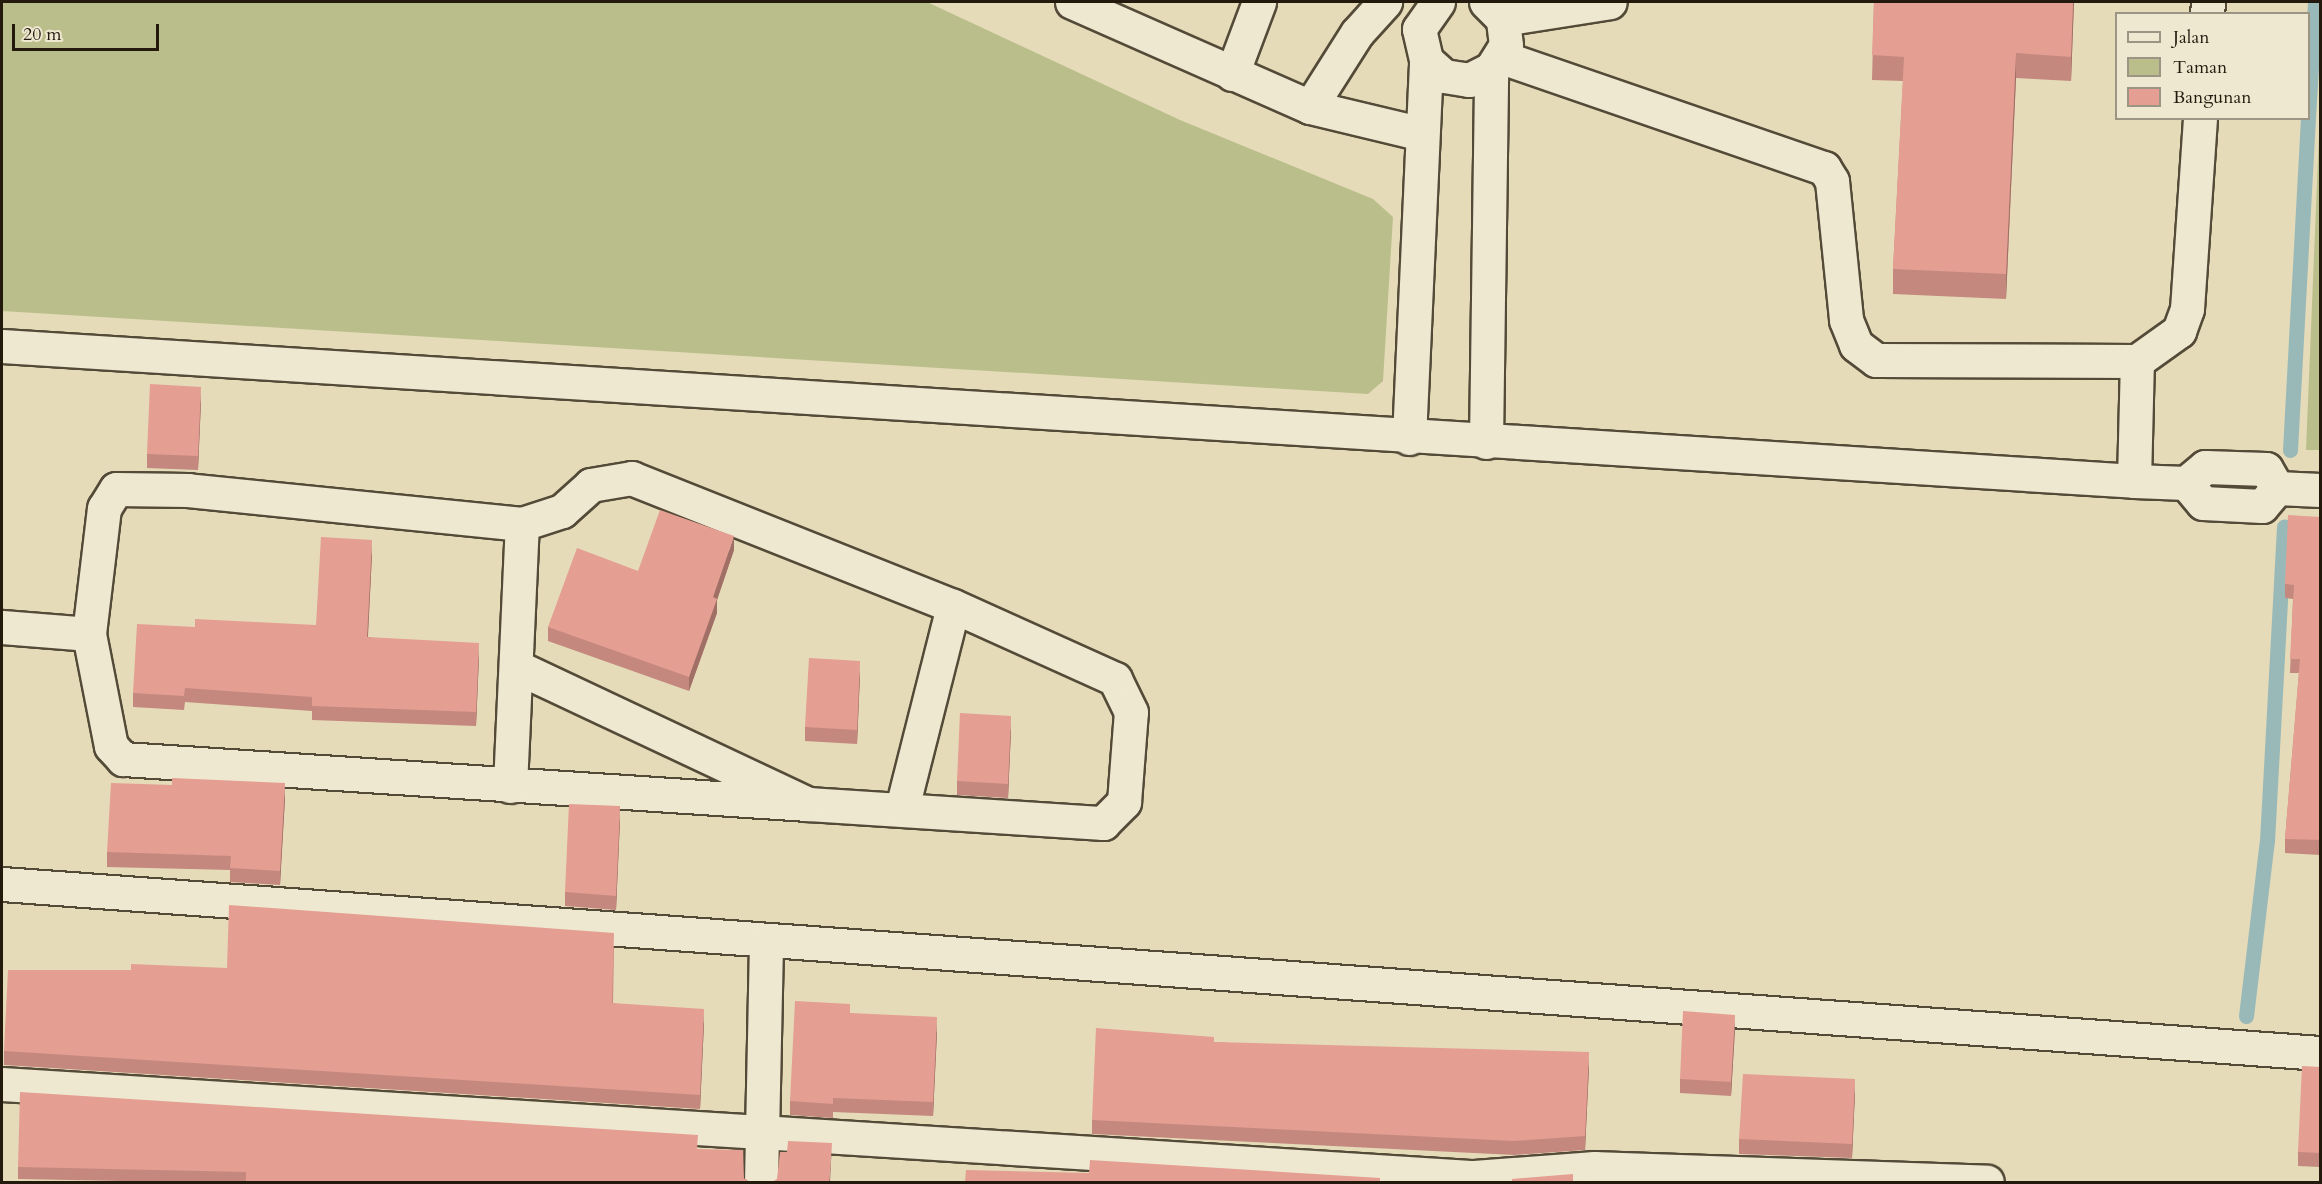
<!DOCTYPE html>
<style>
body{margin:0}
#map{position:relative;width:2322px;height:1184px;overflow:hidden;background:#e5dbb8;font-family:Cardo,serif}
div>[style]{position:absolute}
.green>*{inset:0;background:#babe8b}
.stream>*{height:15px;margin:-7.5px;padding:0 7.5px;transform-origin:7.5px;border-radius:7.5px;background:#99b9b9}
.roads{filter:drop-shadow(2px 0 #544a38) drop-shadow(-2px 0 #544a38) drop-shadow(0 2px #544a38) drop-shadow(0 -2px #544a38)}
.minor>*{height:33px;margin:-16.5px;padding:0 16.5px;transform-origin:16.5px;border-radius:16.5px;background:#eee8d1}
.wall>*{inset:0;background:#c4887e}
.shaded-wall>*{inset:0;background:#a06f66}
.building>*{inset:0;background:#e49e92}
span{translate:-50% -50%;white-space:nowrap;text-align:center;line-height:1.15;-webkit-text-stroke:6px #eee8d1;paint-order:stroke}
.frame{position:absolute;inset:0;border:3px solid #24190d;pointer-events:none}
.legend{position:absolute;left:2115px;top:12px;width:195px;height:108px;box-sizing:border-box;background:#eee8d1;border:2px solid #9d9583;margin:0;padding:8px 10px;list-style:none;font-size:18px;color:#24190d}
.legend li{display:flex;align-items:center;gap:12px;height:30px}
.legend b{width:30px;border:2px solid #9d9583}
.scale{position:absolute;left:12px;top:24px;width:147px;height:27px;box-sizing:border-box;border:3px solid #24190d;border-top:0;padding-left:8px;font-size:18px;line-height:21px;white-space:nowrap;color:#24190d;-webkit-text-stroke:4px #eee8d1;paint-order:stroke}
</style>
<div id="map">
<div class="green">
<i style="clip-path:polygon(2px 2px,927px 2px,1180px 120px,1373px 199px,1393px 217px,1383px 381px,1368px 394px,2px 311px)"></i>
<i style="clip-path:polygon(2320px 111px,2320px 450px,2306px 450px)"></i>
</div>
<div class="stream">
<i style="left:2308px;top:117px;width:115px;rotate:-86.5deg"></i>
<i style="left:2290px;top:450px;width:332px;rotate:-86.9deg"></i>
<i style="left:2246px;top:1016px;width:176px;rotate:-83.2deg"></i>
<i style="left:2267px;top:841px;width:315px;rotate:-86.9deg"></i>
</div>
<div class="roads">
<div class="minor">
<i style="left:1072px;top:2px;width:260px;rotate:23.8deg"></i>
<i style="left:1310px;top:107px;width:111px;rotate:13.5deg"></i>
<i style="left:1438px;top:2px;width:33px;rotate:125deg"></i>
<i style="left:1419px;top:29px;width:32px;rotate:77deg"></i>
<i style="left:1426px;top:60px;width:24px;rotate:42deg"></i>
<i style="left:1444px;top:76px;width:25px;rotate:9deg"></i>
<i style="left:1469px;top:80px;width:25px;rotate:-27deg"></i>
<i style="left:1491px;top:69px;width:28px;rotate:-58deg"></i>
<i style="left:1506px;top:45px;width:26px;rotate:-97deg"></i>
<i style="left:1503px;top:19px;width:24px;rotate:-135deg"></i>
<i style="left:2207px;top:14px;width:12px;rotate:-85deg"></i>
<i style="left:1503px;top:19px;width:108px;rotate:-9deg"></i>
<i style="left:1501px;top:57px;width:342px;rotate:19deg"></i>
<i style="left:1824px;top:168px;width:15px;rotate:58deg"></i>
<i style="left:1832px;top:181px;width:140px;rotate:84.2deg"></i>
<i style="left:1846px;top:320px;width:27px;rotate:68deg"></i>
<i style="left:1856px;top:345px;width:25px;rotate:37deg"></i>
<i style="left:1876px;top:360px;width:261px;rotate:0.2deg"></i>
<i style="left:1232px;top:74px;width:77px;rotate:-69.4deg"></i>
<i style="left:1310px;top:107px;width:88px;rotate:-57.6deg"></i>
<i style="left:1357px;top:33px;width:42px;rotate:-47.9deg"></i>
<i style="left:2px;top:346px;width:2136px;rotate:3.62deg"></i>
<i style="left:2134px;top:481px;width:52px;rotate:2.2deg"></i>
<i style="left:2186px;top:483px;width:25px;rotate:-40deg"></i>
<i style="left:2205px;top:467px;width:61px;rotate:1.9deg"></i>
<i style="left:2266px;top:469px;width:22px;rotate:60deg"></i>
<i style="left:1409px;top:438px;width:378px;rotate:-87.4deg"></i>
<i style="left:1486px;top:442px;width:373px;rotate:-89.2deg"></i>
<i style="left:2134px;top:481px;width:120px;rotate:-88.6deg"></i>
<i style="left:2137px;top:361px;width:52px;rotate:-35.5deg"></i>
<i style="left:2179px;top:331px;width:23px;rotate:-70deg"></i>
<i style="left:2187px;top:309px;width:191px;rotate:-86.1deg"></i>
<i style="left:2186px;top:483px;width:26px;rotate:50deg"></i>
<i style="left:2203px;top:503px;width:59px;rotate:2.9deg"></i>
<i style="left:2262px;top:506px;width:23px;rotate:-50deg"></i>
<i style="left:2277px;top:488px;width:43px;rotate:2.7deg"></i>
<i style="left:2px;top:627px;width:87px;rotate:4.6deg"></i>
<i style="left:517px;top:667px;width:322px;rotate:25.2deg"></i>
<i style="left:808px;top:804px;width:296px;rotate:3.7deg"></i>
<i style="left:1103px;top:823px;width:30px;rotate:-45deg"></i>
<i style="left:1124px;top:802px;width:90px;rotate:-85.6deg"></i>
<i style="left:1131px;top:712px;width:37px;rotate:-116deg"></i>
<i style="left:1115px;top:679px;width:178px;rotate:-155.7deg"></i>
<i style="left:953px;top:606px;width:346px;rotate:-158.3deg"></i>
<i style="left:632px;top:478px;width:42px;rotate:170.3deg"></i>
<i style="left:591px;top:485px;width:39px;rotate:138deg"></i>
<i style="left:562px;top:511px;width:42px;rotate:162deg"></i>
<i style="left:522px;top:524px;width:336px;rotate:-174.2deg"></i>
<i style="left:188px;top:490px;width:72px;rotate:-179.2deg"></i>
<i style="left:116px;top:489px;width:22px;rotate:122deg"></i>
<i style="left:104px;top:508px;width:127px;rotate:96.8deg"></i>
<i style="left:89px;top:634px;width:114px;rotate:78.9deg"></i>
<i style="left:111px;top:746px;width:18px;rotate:47deg"></i>
<i style="left:123px;top:759px;width:686px;rotate:3.76deg"></i>
<i style="left:510px;top:786px;width:262px;rotate:-87.4deg"></i>
<i style="left:902px;top:808px;width:208px;rotate:-75.8deg"></i>
<i style="left:2px;top:884px;width:2324px;rotate:4.17deg"></i>
<i style="left:2px;top:1084px;width:1475px;rotate:3.62deg"></i>
<i style="left:1474px;top:1177px;width:121px;rotate:-4.3deg"></i>
<i style="left:1595px;top:1168px;width:392px;rotate:2deg"></i>
<i style="left:761px;top:1182px;width:242px;rotate:-88.8deg"></i>
</div>
</div>
<div class="wall">
<i style="clip-path:polygon(1874px 2px,2074px 2px,2071px 81px,2016px 78px,2006px 299px,1893px 294px,1893px 269px,1903px 81px,1872px 80px)"></i>
<i style="clip-path:polygon(201px 401px,198px 470px,147px 468px,147px 454px)"></i>
<i style="clip-path:polygon(2320px 517px,2320px 855px,2285px 853px,2285px 839px,2299px 673px,2290px 673px,2293px 599px,2285px 598px,2285px 584px)"></i>
<i style="clip-path:polygon(734px 550px,717px 600px,717px 613px,689px 691px,548px 641px,548px 627px,638px 571px)"></i>
<i style="clip-path:polygon(372px 554px,368px 637px,479px 657px,476px 726px,312px 720px,312px 711px,185px 702px,184px 710px,133px 707px,133px 693px,195px 627px,316px 625px)"></i>
<i style="clip-path:polygon(860px 675px,857px 744px,805px 741px,805px 727px)"></i>
<i style="clip-path:polygon(1011px 730px,1008px 798px,957px 795px,957px 781px)"></i>
<i style="clip-path:polygon(172px 785px,285px 798px,280px 885px,230px 882px,230px 870px,107px 867px,107px 852px)"></i>
<i style="clip-path:polygon(620px 820px,616px 910px,565px 906px,565px 892px)"></i>
<i style="clip-path:polygon(614px 947px,613px 1003px,704px 1023px,700px 1109px,4px 1065px,4px 1051px,131px 970px,227px 968px)"></i>
<i style="clip-path:polygon(850px 1013px,937px 1032px,933px 1116px,833px 1112px,833px 1118px,790px 1115px,790px 1101px)"></i>
<i style="clip-path:polygon(1735px 1029px,1731px 1096px,1680px 1093px,1680px 1079px)"></i>
<i style="clip-path:polygon(1214px 1042px,1589px 1067px,1585px 1150px,1514px 1155px,1092px 1134px,1092px 1120px)"></i>
<i style="clip-path:polygon(2320px 1067px,2320px 1167px,2298px 1166px,2298px 1152px)"></i>
<i style="clip-path:polygon(1855px 1093px,1852px 1158px,1739px 1154px,1739px 1139px)"></i>
<i style="clip-path:polygon(698px 1149px,750px 1182px,177px 1182px,18px 1179px,18px 1167px)"></i>
</div>
<div class="shaded-wall">
<i style="clip-path:polygon(2073px 2px,2074px 2px,2071px 81px,2071px 57px)"></i>
<i style="clip-path:polygon(2016px 53px,2016px 78px,2006px 299px,2006px 274px)"></i>
<i style="clip-path:polygon(201px 387px,201px 401px,198px 470px,198px 456px)"></i>
<i style="clip-path:polygon(734px 536px,734px 550px,717px 600px,717px 613px,689px 691px,689px 677px,713px 597px)"></i>
<i style="clip-path:polygon(372px 540px,372px 554px,367px 652px,367px 637px)"></i>
<i style="clip-path:polygon(479px 643px,479px 657px,476px 726px,476px 712px)"></i>
<i style="clip-path:polygon(860px 661px,860px 675px,857px 744px,857px 730px)"></i>
<i style="clip-path:polygon(1011px 716px,1011px 730px,1008px 798px,1008px 784px)"></i>
<i style="clip-path:polygon(285px 783px,285px 798px,280px 885px,280px 871px)"></i>
<i style="clip-path:polygon(620px 806px,620px 820px,616px 910px,616px 896px)"></i>
<i style="clip-path:polygon(704px 1009px,704px 1023px,700px 1109px,700px 1095px)"></i>
<i style="clip-path:polygon(1735px 1015px,1735px 1029px,1731px 1096px,1731px 1082px)"></i>
<i style="clip-path:polygon(937px 1017px,937px 1032px,933px 1116px,933px 1102px)"></i>
<i style="clip-path:polygon(1589px 1052px,1589px 1067px,1585px 1150px,1585px 1136px)"></i>
<i style="clip-path:polygon(1855px 1079px,1855px 1093px,1852px 1158px,1852px 1144px)"></i>
<i style="clip-path:polygon(832px 1143px,830px 1182px,829px 1182px)"></i>
</div>
<div class="building">
<i style="clip-path:polygon(1874px 2px,2073px 2px,2071px 57px,2016px 53px,2006px 274px,1893px 269px,1904px 57px,1872px 55px)"></i>
<i style="clip-path:polygon(150px 384px,201px 387px,198px 456px,147px 454px)"></i>
<i style="clip-path:polygon(660px 510px,734px 536px,713px 597px,717px 599px,689px 677px,548px 627px,577px 548px,638px 571px)"></i>
<i style="clip-path:polygon(2288px 515px,2320px 517px,2320px 840px,2285px 839px,2300px 659px,2290px 659px,2294px 585px,2285px 584px)"></i>
<i style="clip-path:polygon(321px 537px,372px 540px,367px 637px,479px 643px,476px 712px,312px 706px,312px 697px,185px 688px,184px 696px,133px 693px,137px 624px,195px 627px,195px 619px,316px 625px)"></i>
<i style="clip-path:polygon(809px 658px,860px 661px,857px 730px,805px 727px)"></i>
<i style="clip-path:polygon(960px 713px,1011px 716px,1008px 784px,957px 781px)"></i>
<i style="clip-path:polygon(172px 778px,285px 783px,280px 871px,230px 868px,231px 856px,107px 852px,111px 783px,172px 785px)"></i>
<i style="clip-path:polygon(569px 804px,620px 806px,616px 896px,565px 892px)"></i>
<i style="clip-path:polygon(229px 905px,614px 933px,612px 1003px,704px 1009px,700px 1095px,4px 1051px,8px 970px,131px 970px,131px 964px,227px 968px)"></i>
<i style="clip-path:polygon(795px 1001px,850px 1004px,850px 1013px,937px 1017px,933px 1102px,833px 1098px,833px 1104px,790px 1101px)"></i>
<i style="clip-path:polygon(1683px 1011px,1735px 1015px,1731px 1082px,1680px 1079px)"></i>
<i style="clip-path:polygon(1096px 1028px,1214px 1037px,1214px 1042px,1589px 1052px,1585px 1136px,1514px 1141px,1092px 1120px)"></i>
<i style="clip-path:polygon(2302px 1066px,2320px 1067px,2320px 1153px,2298px 1152px)"></i>
<i style="clip-path:polygon(1743px 1074px,1855px 1079px,1852px 1144px,1739px 1139px)"></i>
<i style="clip-path:polygon(20px 1092px,698px 1135px,697px 1149px,743px 1150px,744px 1179px,750px 1182px,246px 1182px,246px 1172px,18px 1167px)"></i>
<i style="clip-path:polygon(788px 1141px,832px 1143px,829px 1182px,772px 1182px,777px 1179px,780px 1152px,787px 1152px)"></i>
<i style="clip-path:polygon(1090px 1160px,1380px 1178px,1380px 1182px,965px 1182px,966px 1170px,1089px 1173px)"></i>
<i style="clip-path:polygon(1573px 1174px,1573px 1182px,1512px 1182px,1512px 1179px)"></i>
</div>
<div class="frame"></div>
<ul class="legend">
<li><b style="height:8px;background:#eee8d1"></b>Jalan</li>
<li><b style="height:16px;background:#babe8b"></b>Taman</li>
<li><b style="height:16px;background:#e49e92"></b>Bangunan</li>
</ul>
<div class="scale">20 m</div>
</div>
